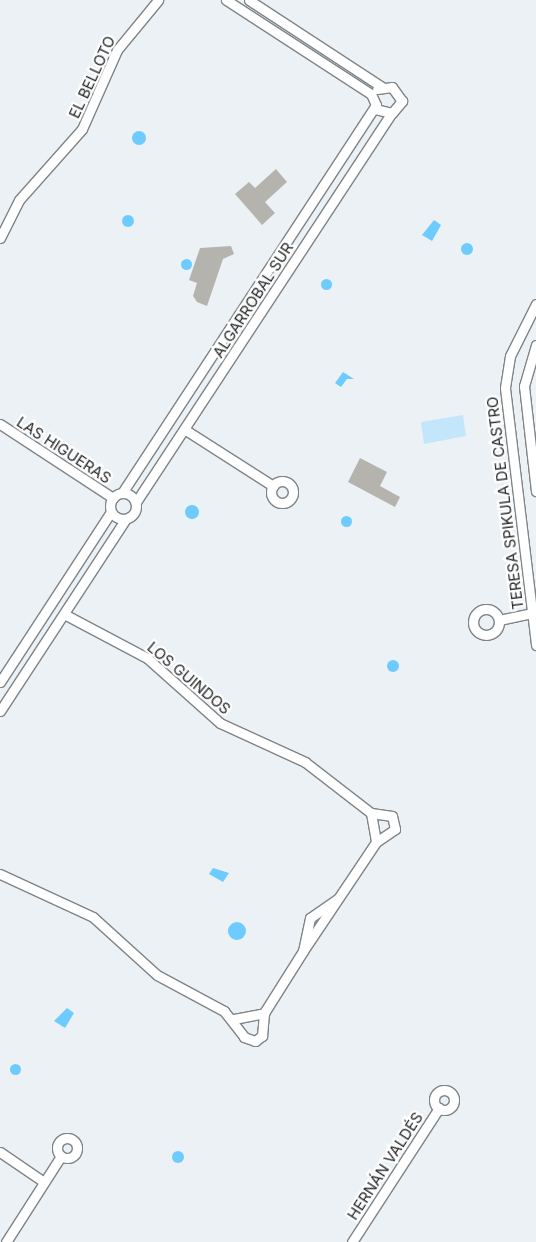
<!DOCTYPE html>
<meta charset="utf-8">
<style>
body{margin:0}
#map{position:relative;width:536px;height:1242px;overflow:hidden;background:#ecf1f5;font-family:Inter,sans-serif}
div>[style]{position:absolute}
.green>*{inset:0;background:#c3e6fb}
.water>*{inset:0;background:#6ecbff}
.round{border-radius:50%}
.building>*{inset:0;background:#b4b3ae}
.roads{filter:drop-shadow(1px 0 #7f8487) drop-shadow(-1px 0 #7f8487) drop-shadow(0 1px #7f8487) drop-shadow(0 -1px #7f8487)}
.street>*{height:9px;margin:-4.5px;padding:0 4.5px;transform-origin:4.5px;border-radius:4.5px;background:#fff}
.street>.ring{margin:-4.5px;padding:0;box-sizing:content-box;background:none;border:9px solid #fff;border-radius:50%}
span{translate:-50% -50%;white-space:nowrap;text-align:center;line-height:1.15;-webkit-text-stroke:4.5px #fff;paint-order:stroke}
.street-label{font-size:15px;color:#242627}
</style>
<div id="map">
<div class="green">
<i style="clip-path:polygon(463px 415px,466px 436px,424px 444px,421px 422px)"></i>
</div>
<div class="water">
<i class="round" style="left:132px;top:131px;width:14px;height:14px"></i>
<i class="round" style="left:122px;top:215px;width:12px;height:12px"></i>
<i style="clip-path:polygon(434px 220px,441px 225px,432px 241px,422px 235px)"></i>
<i class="round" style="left:461px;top:243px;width:12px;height:12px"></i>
<i class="round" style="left:180.5px;top:258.5px;width:11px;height:11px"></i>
<i class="round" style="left:320.5px;top:278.5px;width:11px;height:11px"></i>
<i style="clip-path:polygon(343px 372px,354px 379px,347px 379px,341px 387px,335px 383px)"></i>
<i class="round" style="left:185px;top:505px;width:14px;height:14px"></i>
<i class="round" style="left:340.5px;top:515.5px;width:11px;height:11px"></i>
<i class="round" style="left:387px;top:660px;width:12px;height:12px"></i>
<i style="clip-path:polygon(213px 868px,229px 873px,223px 882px,209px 874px)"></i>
<i class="round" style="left:228px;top:922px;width:18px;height:18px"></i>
<i style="clip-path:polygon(67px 1008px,74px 1013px,65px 1028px,54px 1021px)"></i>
<i class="round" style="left:9.5px;top:1063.5px;width:11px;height:11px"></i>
<i class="round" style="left:172px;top:1151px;width:12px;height:12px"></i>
</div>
<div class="building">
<i style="clip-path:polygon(276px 169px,287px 182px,265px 202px,275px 213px,262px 225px,235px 194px,249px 182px,255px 188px)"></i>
<i style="clip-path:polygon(231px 246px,234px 254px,223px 259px,207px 306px,197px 302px,193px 296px,197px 283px,189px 280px,200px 248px)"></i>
<i style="clip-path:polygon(360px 458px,387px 472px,380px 486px,400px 497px,395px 507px,348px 482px)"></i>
</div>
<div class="roads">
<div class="street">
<i style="left:249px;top:0;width:159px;rotate:33.2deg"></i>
<i style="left:375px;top:109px;width:17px;rotate:13deg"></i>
<i style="left:392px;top:113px;width:16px;rotate:-50deg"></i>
<i style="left:402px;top:101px;width:17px;rotate:-126deg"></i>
<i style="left:392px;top:87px;width:15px;rotate:172deg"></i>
<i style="left:0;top:238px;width:42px;rotate:-63.4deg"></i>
<i style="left:19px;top:200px;width:95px;rotate:-48.4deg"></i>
<i style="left:82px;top:129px;width:86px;rotate:-66.1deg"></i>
<i style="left:117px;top:50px;width:65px;rotate:-50.6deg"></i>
<i style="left:536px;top:304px;width:58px;rotate:116.6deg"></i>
<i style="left:510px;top:356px;width:32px;rotate:99deg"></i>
<i style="left:505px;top:388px;width:259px;rotate:83.1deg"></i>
<i style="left:536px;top:345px;width:43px;rotate:106.3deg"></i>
<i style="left:524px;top:386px;width:106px;rotate:83.5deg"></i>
<i style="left:0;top:424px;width:135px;rotate:33.2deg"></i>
<i style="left:184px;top:429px;width:106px;rotate:32.6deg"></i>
<i class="ring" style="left:271px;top:481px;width:13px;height:13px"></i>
<i class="ring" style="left:110px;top:493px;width:17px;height:17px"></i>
<i style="left:122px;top:493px;width:464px;rotate:-56.8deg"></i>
<i style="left:376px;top:105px;width:12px;rotate:-114deg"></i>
<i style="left:371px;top:94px;width:173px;rotate:-147deg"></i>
<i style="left:136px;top:502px;width:466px;rotate:-56.7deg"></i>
<i class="ring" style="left:473px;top:609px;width:17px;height:17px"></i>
<i style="left:64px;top:614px;width:94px;rotate:27.9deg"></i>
<i style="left:147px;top:658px;width:98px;rotate:41.7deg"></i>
<i style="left:220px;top:723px;width:94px;rotate:24.6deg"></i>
<i style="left:305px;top:762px;width:83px;rotate:37.7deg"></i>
<i style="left:371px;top:813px;width:29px;rotate:80deg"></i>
<i style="left:499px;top:620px;width:38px;rotate:-12deg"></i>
<i style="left:0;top:682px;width:203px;rotate:-56.9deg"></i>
<i style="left:0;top:711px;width:228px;rotate:-56.8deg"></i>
<i style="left:0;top:874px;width:102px;rotate:24.8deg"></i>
<i style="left:93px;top:917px;width:86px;rotate:42.2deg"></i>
<i style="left:157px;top:975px;width:76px;rotate:28.2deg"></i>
<i style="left:224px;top:1011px;width:33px;rotate:52deg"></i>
<i style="left:244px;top:1037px;width:12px;rotate:20deg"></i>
<i style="left:255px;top:1041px;width:9px;rotate:-36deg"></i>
<i style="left:262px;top:1036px;width:23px;rotate:-85deg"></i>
<i style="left:264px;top:1013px;width:73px;rotate:-57.8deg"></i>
<i style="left:303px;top:951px;width:131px;rotate:-56.2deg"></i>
<i style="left:376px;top:842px;width:23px;rotate:-34deg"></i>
<i style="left:395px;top:829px;width:13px;rotate:-103deg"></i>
<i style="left:392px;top:816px;width:21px;rotate:-172deg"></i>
<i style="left:303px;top:951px;width:34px;rotate:-78deg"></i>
<i style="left:310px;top:918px;width:33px;rotate:-35deg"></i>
<i style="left:234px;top:1019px;width:31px;rotate:-11deg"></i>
<i class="ring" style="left:434px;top:1090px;width:11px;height:11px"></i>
<i class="ring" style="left:57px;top:1138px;width:11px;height:11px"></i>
<i style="left:0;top:1152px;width:53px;rotate:34.3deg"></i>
<i style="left:6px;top:1242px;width:102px;rotate:-57.4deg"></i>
<i style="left:352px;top:1242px;width:160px;rotate:-57deg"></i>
</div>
</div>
<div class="street-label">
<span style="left:92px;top:77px;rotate:-65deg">EL BELLOTO</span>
<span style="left:253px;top:300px;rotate:-57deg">ALGARROBAL SUR</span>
<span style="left:64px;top:450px;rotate:33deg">LAS HIGUERAS</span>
<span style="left:505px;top:503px;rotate:-97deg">TERESA SPIKULA DE CASTRO</span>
<span style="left:189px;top:678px;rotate:40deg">LOS GUINDOS</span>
<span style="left:385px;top:1166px;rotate:-57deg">HERNÁN VALDÉS</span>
</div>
</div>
